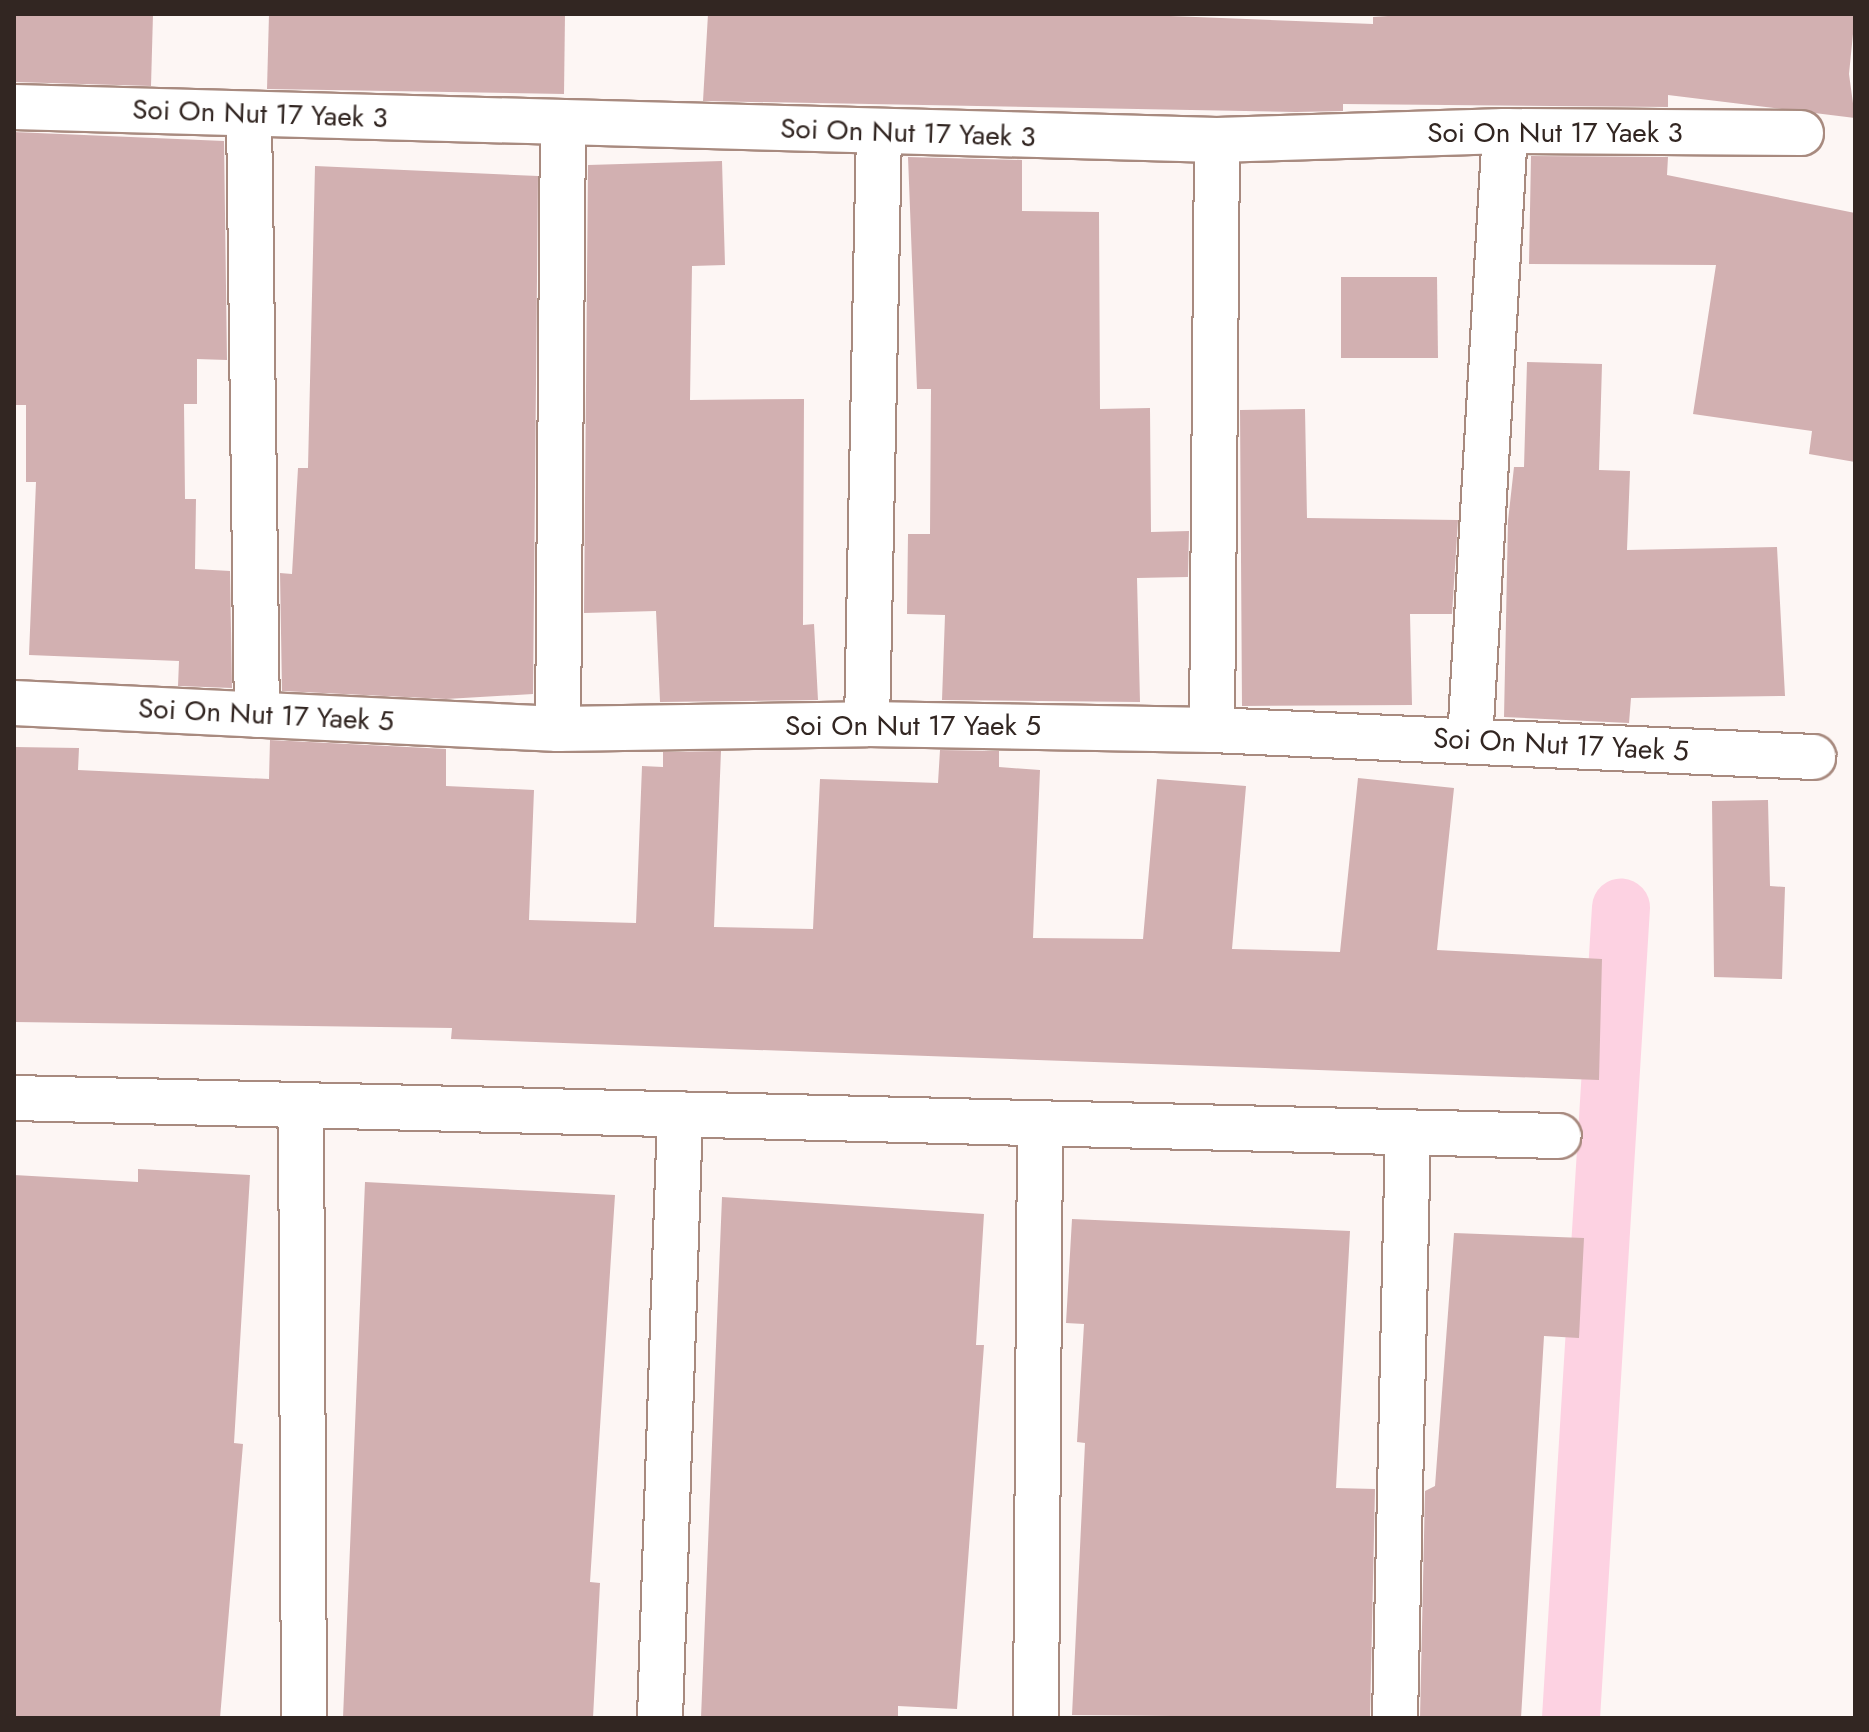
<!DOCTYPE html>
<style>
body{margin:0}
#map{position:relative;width:1869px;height:1732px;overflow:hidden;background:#fdf6f4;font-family:Jost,sans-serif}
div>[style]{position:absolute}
.canal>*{height:58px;margin:-29px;padding:0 29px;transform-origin:29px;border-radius:29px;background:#fdd2e2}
.building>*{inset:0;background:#d2b0b1}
.roads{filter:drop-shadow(2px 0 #a88a7f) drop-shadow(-2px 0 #a88a7f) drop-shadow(0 2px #a88a7f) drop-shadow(0 -2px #a88a7f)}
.minor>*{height:44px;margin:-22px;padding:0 22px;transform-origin:22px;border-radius:22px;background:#fff}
span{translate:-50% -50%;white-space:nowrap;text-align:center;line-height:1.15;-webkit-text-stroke:7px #fff;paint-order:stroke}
.street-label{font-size:28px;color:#322622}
.frame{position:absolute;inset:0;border:16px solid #322622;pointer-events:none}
</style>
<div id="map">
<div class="canal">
<i style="left:1571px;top:1718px;width:812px;rotate:-86.47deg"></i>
</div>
<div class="building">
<i style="clip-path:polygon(14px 14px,153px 14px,151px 86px,14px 82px)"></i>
<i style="clip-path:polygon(269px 14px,565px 14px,564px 94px,267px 89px)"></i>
<i style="clip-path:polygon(708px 14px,1120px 14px,1373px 24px,1373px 17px,1418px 14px,1855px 14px,1849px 74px,1855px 118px,1668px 95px,1668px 107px,1343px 104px,1343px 111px,1296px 112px,703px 101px)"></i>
<i style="clip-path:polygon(14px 132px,224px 141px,227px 360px,197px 359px,197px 404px,184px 404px,185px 499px,196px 499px,195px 569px,230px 571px,232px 688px,178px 686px,179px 661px,29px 655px,36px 482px,26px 482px,26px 405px,16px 405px)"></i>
<i style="clip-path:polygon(1531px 156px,1668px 157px,1667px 175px,1855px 213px,1855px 462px,1809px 454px,1812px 431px,1693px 414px,1716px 265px,1529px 264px)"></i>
<i style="clip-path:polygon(908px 157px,1022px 160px,1022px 211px,1099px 212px,1100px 409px,1150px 408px,1151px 532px,1189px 531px,1188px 577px,1137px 578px,1140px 702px,942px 700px,945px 615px,907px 614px,908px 534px,930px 534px,931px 389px,917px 389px)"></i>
<i style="clip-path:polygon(722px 161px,725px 265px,692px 266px,690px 400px,804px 399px,803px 625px,814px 624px,818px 700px,660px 702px,656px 611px,584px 613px,588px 165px)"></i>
<i style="clip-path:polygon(315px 166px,538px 176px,533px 694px,446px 699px,282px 691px,280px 573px,292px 574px,298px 468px,308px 468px)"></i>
<i style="clip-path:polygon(1341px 277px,1437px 277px,1438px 358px,1341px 358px)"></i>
<i style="clip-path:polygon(1527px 362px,1602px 364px,1599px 470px,1630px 471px,1627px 550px,1777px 547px,1785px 696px,1631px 698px,1629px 723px,1504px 717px,1508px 521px,1514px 467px,1524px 467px)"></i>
<i style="clip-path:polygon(1305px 409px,1307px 518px,1458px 520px,1452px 614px,1410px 614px,1412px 705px,1242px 706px,1240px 410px)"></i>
<i style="clip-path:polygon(270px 740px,446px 749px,446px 786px,534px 790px,529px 920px,636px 923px,642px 766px,663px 767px,663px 752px,721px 751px,714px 927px,813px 929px,820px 779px,938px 783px,940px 750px,999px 751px,999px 767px,1040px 770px,1033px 938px,1143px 939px,1157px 779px,1246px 786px,1232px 949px,1340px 952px,1358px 778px,1454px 788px,1437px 950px,1602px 959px,1599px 1080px,451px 1039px,452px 1028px,14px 1022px,14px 747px,79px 748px,78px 770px,269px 779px)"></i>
<i style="clip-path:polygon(1768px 800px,1770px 886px,1785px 887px,1782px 979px,1714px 977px,1712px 801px)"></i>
<i style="clip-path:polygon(138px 1169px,250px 1175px,234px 1443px,243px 1444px,220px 1718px,14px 1718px,14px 1175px,138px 1182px)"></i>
<i style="clip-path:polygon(365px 1182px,615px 1195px,590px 1582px,600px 1583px,593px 1718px,343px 1718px)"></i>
<i style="clip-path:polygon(722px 1197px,984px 1214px,976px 1345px,984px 1345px,957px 1709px,898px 1706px,898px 1718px,701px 1718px)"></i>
<i style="clip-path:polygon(1072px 1219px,1350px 1231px,1336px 1488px,1375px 1489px,1370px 1718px,1072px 1715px,1085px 1443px,1077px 1442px,1084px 1324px,1066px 1323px)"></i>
<i style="clip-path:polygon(1454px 1233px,1584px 1238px,1579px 1338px,1544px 1336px,1521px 1718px,1420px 1718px,1425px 1491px,1435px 1486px)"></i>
</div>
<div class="roads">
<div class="minor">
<i style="left:14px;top:107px;width:1203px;rotate:1.57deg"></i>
<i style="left:1217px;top:140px;width:288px;rotate:-1.8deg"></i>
<i style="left:1505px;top:131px;width:296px;rotate:0.4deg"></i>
<i style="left:249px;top:114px;width:601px;rotate:89.24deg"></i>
<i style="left:14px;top:703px;width:545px;rotate:2.74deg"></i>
<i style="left:558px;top:729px;width:309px;rotate:-0.9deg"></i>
<i style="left:867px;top:724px;width:345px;rotate:1deg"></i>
<i style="left:1212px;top:730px;width:602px;rotate:2.57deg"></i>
<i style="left:867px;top:724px;width:591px;rotate:-88.84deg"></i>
<i style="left:558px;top:729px;width:607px;rotate:-89.53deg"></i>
<i style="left:1212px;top:730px;width:590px;rotate:-89.51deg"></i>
<i style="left:1470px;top:741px;width:611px;rotate:-86.72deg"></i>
<i style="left:14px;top:1098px;width:1545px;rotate:1.41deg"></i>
<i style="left:301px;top:1105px;width:613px;rotate:89.72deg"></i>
<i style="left:660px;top:1718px;width:604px;rotate:-88.1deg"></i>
<i style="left:1036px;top:1718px;width:595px;rotate:-89.61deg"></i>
<i style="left:1395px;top:1718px;width:586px;rotate:-88.73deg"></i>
</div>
</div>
<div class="street-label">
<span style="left:260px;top:114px;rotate:2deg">Soi On Nut 17 Yaek 3</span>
<span style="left:908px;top:133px;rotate:2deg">Soi On Nut 17 Yaek 3</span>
<span style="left:1555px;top:133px">Soi On Nut 17 Yaek 3</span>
<span style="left:266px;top:715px;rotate:3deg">Soi On Nut 17 Yaek 5</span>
<span style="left:913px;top:726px">Soi On Nut 17 Yaek 5</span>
<span style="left:1561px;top:745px;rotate:3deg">Soi On Nut 17 Yaek 5</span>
</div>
<div class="frame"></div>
</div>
